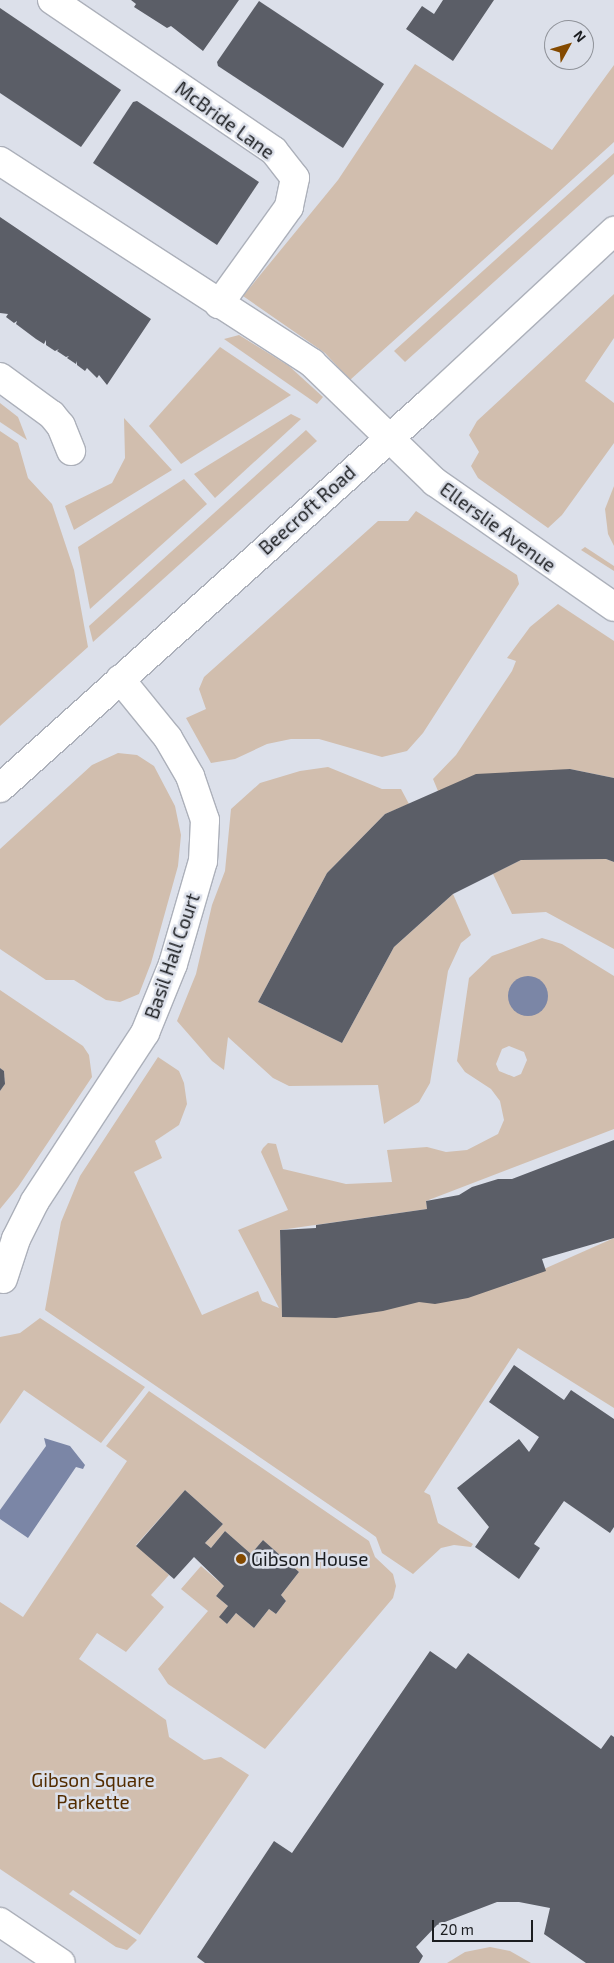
<!DOCTYPE html>
<style>
body{margin:0}
#map{position:relative;width:614px;height:1963px;overflow:hidden;background:#dce0ea;font-family:"Exo 2",sans-serif}
div>[style]{position:absolute}
.green>*{inset:0;background:#d1beae}
.water>*{inset:0;background:#7b86a6}
.round{border-radius:50%}
.building>*{inset:0;background:#5b5e67}
.roads{filter:drop-shadow(1px 0 #acb0ba) drop-shadow(-1px 0 #acb0ba) drop-shadow(0 1px #acb0ba) drop-shadow(0 -1px #acb0ba)}
.street>*{height:28px;margin:-14px;padding:0 14px;transform-origin:14px;border-radius:14px;background:#fff}
.secondary>*{height:28px;margin:-14px;padding:0 14px;transform-origin:14px;border-radius:14px;background:#fff}
.dots>*{width:14px;height:14px;translate:-50% -50%;box-sizing:border-box;border:2px solid #dce0ea;border-radius:50%}
span{translate:-50% -50%;white-space:nowrap;text-align:center;line-height:1.15;-webkit-text-stroke:5px #dce0ea;paint-order:stroke}
.street-label{font-size:19px;color:#1b1d20}
.poi-label{font-size:19px;color:#1b1d20}
.left{translate:0 -50%;text-align:left}
.park-label{font-size:19px;color:#532c00}
.north{position:absolute;left:544px;top:20px;width:50px;height:50px;box-sizing:border-box;background:#dce0ea;border:1px solid #8f9299;border-radius:50%;rotate:51deg;font-size:14px;font-weight:700;line-height:20px;text-align:center;color:#1b1d20}
.north::after{content:'';display:block;margin:auto;width:18px;height:22px;background:#844a00;clip-path:polygon(50% 0,100% 100%,50% 72%,0 100%)}
.scale{position:absolute;left:432px;top:1920px;width:101px;height:22px;box-sizing:border-box;border:2px solid #1b1d20;border-top:0;padding-left:6px;font-size:15px;line-height:18px;white-space:nowrap;color:#1b1d20;-webkit-text-stroke:4px #dce0ea;paint-order:stroke}
</style>
<div id="map">
<div class="green">
<i style="clip-path:polygon(415px 64px,552px 150px,614px 65px,614px 142px,350px 380px,325px 353px,243px 296px,338px 180px)"></i>
<i style="clip-path:polygon(614px 153px,614px 174px,405px 362px,394px 351px)"></i>
<i style="clip-path:polygon(614px 294px,614px 338px,585px 381px,614px 403px,614px 443px,562px 515px,548px 528px,478px 478px,471px 466px,479px 452px,469px 435px,477px 421px)"></i>
<i style="clip-path:polygon(239px 335px,289px 366px,323px 397px,317px 404px,224px 339px)"></i>
<i style="clip-path:polygon(220px 347px,291px 395px,181px 464px,149px 426px)"></i>
<i style="clip-path:polygon(0 403px,18px 417px,27px 440px,0 422px)"></i>
<i style="clip-path:polygon(291px 414px,301px 419px,215px 498px,194px 474px)"></i>
<i style="clip-path:polygon(124px 418px,172px 470px,74px 530px,65px 506px,112px 483px,125px 458px)"></i>
<i style="clip-path:polygon(306px 430px,317px 441px,93px 642px,89px 626px)"></i>
<i style="clip-path:polygon(0 431px,18px 443px,28px 478px,52px 504px,74px 570px,88px 647px,0 726px)"></i>
<i style="clip-path:polygon(184px 479px,207px 504px,90px 609px,78px 547px)"></i>
<i style="clip-path:polygon(614px 486px,614px 546px,608px 534px,605px 509px)"></i>
<i style="clip-path:polygon(416px 511px,517px 575px,519px 584px,423px 733px,407px 751px,382px 757px,319px 739px,291px 739px,267px 744px,235px 759px,211px 763px,186px 718px,206px 709px,199px 689px,204px 677px,378px 521px,408px 521px)"></i>
<i style="clip-path:polygon(585px 547px,614px 566px,614px 571px,581px 550px)"></i>
<i style="clip-path:polygon(558px 604px,614px 641px,614px 778px,570px 769px,438px 791px,433px 779px,456px 755px,512px 671px,516px 661px,507px 658px,530px 627px)"></i>
<i style="clip-path:polygon(118px 753px,137px 755px,154px 766px,175px 806px,181px 835px,178px 866px,151px 963px,139px 994px,120px 1002px,106px 1000px,74px 980px,46px 980px,0 949px,0 849px,92px 765px)"></i>
<i style="clip-path:polygon(328px 767px,382px 789px,401px 789px,409px 804px,385px 814px,327px 873px,258px 1002px,342px 1043px,394px 947px,453px 894px,471px 935px,461px 943px,448px 971px,430px 1083px,419px 1102px,384px 1124px,378px 1085px,289px 1086px,273px 1078px,228px 1037px,224px 1070px,212px 1061px,177px 1021px,196px 974px,212px 905px,225px 871px,231px 809px,260px 783px,300px 771px)"></i>
<i style="clip-path:polygon(606px 859px,614px 862px,614px 949px,546px 912px,512px 914px,493px 874px,521px 860px)"></i>
<i style="clip-path:polygon(evenodd,542px 938px,562px 944px,614px 976px,614px 1129px,426px 1201px,427px 1209px,280px 1230px,282px 1317px,510px 1284px,614px 1238px,614px 1408px,518px 1348px,424px 1492px,430px 1495px,438px 1523px,473px 1544px,471px 1547px,454px 1545px,441px 1548px,413px 1574px,382px 1553px,376px 1537px,369px 1532px,45px 1310px,61px 1222px,80px 1176px,158px 1057px,179px 1071px,184px 1083px,187px 1104px,179px 1125px,155px 1141px,162px 1158px,134px 1172px,202px 1315px,258px 1291px,262px 1301px,279px 1308px,238px 1230px,288px 1210px,261px 1152px,263px 1148px,268px 1143px,276px 1144px,283px 1169px,346px 1184px,392px 1182px,387px 1150px,427px 1147px,446px 1152px,467px 1150px,498px 1134px,504px 1120px,500px 1101px,491px 1089px,465px 1072px,457px 1061px,469px 978px,492px 956px,542px 938px,509px 1046px,524px 1052px,527px 1060px,521px 1074px,514px 1077px,499px 1071px,496px 1064px,502px 1049px,509px 1046px)"></i>
<i style="clip-path:polygon(0 990px,83px 1046px,89px 1055px,92px 1077px,18px 1187px,0 1209px,0 1091px,5px 1084px,4px 1071px,0 1068px)"></i>
<i style="clip-path:polygon(40px 1318px,145px 1387px,101px 1443px,24px 1390px,0 1424px,0 1337px,20px 1333px)"></i>
<i style="clip-path:polygon(149px 1391px,369px 1541px,375px 1557px,393px 1574px,396px 1586px,393px 1598px,265px 1749px,168px 1684px,158px 1669px,208px 1611px,181px 1589px,201px 1566px,224px 1586px,216px 1596px,228px 1606px,220px 1617px,227px 1624px,236px 1613px,254px 1628px,269px 1609px,276px 1614px,286px 1601px,281px 1595px,299px 1572px,263px 1540px,251px 1554px,225px 1531px,211px 1548px,205px 1543px,223px 1524px,185px 1490px,136px 1545px,169px 1575px,151px 1595px,164px 1607px,126px 1652px,97px 1633px,79px 1659px,166px 1720px,169px 1737px,204px 1760px,221px 1757px,249px 1775px,140px 1935px,73px 1890px,69px 1894px,137px 1940px,127px 1950px,116px 1947px,0 1869px,0 1602px,23px 1617px,127px 1461px,106px 1446px)"></i>
<i style="clip-path:polygon(490px 1947px,510px 1951px,531px 1963px,447px 1963px,465px 1952px)"></i>
</div>
<div class="water">
<i class="round" style="left:508px;top:976px;width:40px;height:40px"></i>
<i style="clip-path:polygon(44px 1438px,70px 1446px,85px 1465px,83px 1469px,76px 1467px,28px 1538px,0 1519px,0 1510px,46px 1446px)"></i>
</div>
<div class="building">
<i style="clip-path:polygon(131px 0,239px 0,203px 51px,171px 26px,167px 28px,134px 7px,136px 4px)"></i>
<i style="clip-path:polygon(443px 0,494px 0,453px 61px,406px 29px,422px 6px,434px 14px)"></i>
<i style="clip-path:polygon(259px 1px,384px 84px,343px 148px,218px 66px,217px 62px)"></i>
<i style="clip-path:polygon(0 8px,121px 90px,81px 147px,0 93px)"></i>
<i style="clip-path:polygon(137px 101px,259px 182px,217px 245px,93px 163px,133px 102px)"></i>
<i style="clip-path:polygon(0 217px,151px 319px,107px 385px,99px 375px,97px 378px,87px 368px,85px 371px,77px 365px,77px 361px,76px 364px,67px 358px,69px 356px,66px 357px,57px 351px,59px 349px,55px 351px,46px 345px,46px 340px,44px 344px,36px 339px,16px 324px,17px 321px,14px 323px,6px 317px,8px 314px,0 313px)"></i>
<i style="clip-path:polygon(570px 769px,614px 778px,614px 862px,606px 859px,521px 860px,453px 894px,394px 947px,342px 1043px,258px 1002px,327px 873px,385px 814px,476px 774px)"></i>
<i style="clip-path:polygon(0 1068px,4px 1071px,5px 1084px,0 1091px)"></i>
<i style="clip-path:polygon(614px 1140px,614px 1238px,542px 1259px,546px 1271px,468px 1298px,435px 1304px,419px 1302px,383px 1311px,336px 1318px,282px 1317px,280px 1230px,316px 1228px,316px 1225px,427px 1209px,426px 1201px,459px 1195px,472px 1187px,498px 1179px,512px 1179px)"></i>
<i style="clip-path:polygon(514px 1365px,564px 1400px,571px 1390px,614px 1419px,614px 1527px,610px 1533px,564px 1501px,534px 1544px,540px 1548px,519px 1579px,475px 1547px,489px 1527px,457px 1488px,519px 1439px,529px 1452px,539px 1437px,489px 1402px)"></i>
<i style="clip-path:polygon(185px 1490px,223px 1524px,205px 1543px,211px 1548px,225px 1531px,251px 1554px,263px 1540px,299px 1572px,281px 1595px,286px 1601px,276px 1614px,269px 1609px,254px 1628px,236px 1613px,227px 1624px,219px 1617px,228px 1606px,216px 1596px,224px 1586px,194px 1557px,174px 1579px,136px 1546px)"></i>
<i style="clip-path:polygon(430px 1651px,456px 1669px,468px 1653px,601px 1749px,611px 1735px,614px 1737px,614px 1963px,586px 1963px,544px 1934px,550px 1908px,519px 1902px,497px 1902px,437px 1925px,416px 1947px,423px 1956px,419px 1963px,205px 1963px,197px 1957px,274px 1841px,292px 1853px)"></i>
</div>
<div class="roads">
<div class="street">
<i style="left:52px;top:0;width:268px;rotate:34.2deg"></i>
<i style="left:274px;top:151px;width:34px;rotate:52deg"></i>
<i style="left:295px;top:178px;width:30px;rotate:102deg"></i>
<i style="left:289px;top:207px;width:120px;rotate:125.8deg"></i>
<i style="left:0;top:161px;width:372px;rotate:32.9deg"></i>
<i style="left:312px;top:363px;width:171px;rotate:44.1deg"></i>
<i style="left:435px;top:482px;width:218px;rotate:34.9deg"></i>
<i style="left:0;top:377px;width:64px;rotate:36.2deg"></i>
<i style="left:52px;top:415px;width:14px;rotate:51deg"></i>
<i style="left:61px;top:426px;width:27px;rotate:68deg"></i>
<i style="left:3px;top:1279px;width:42px;rotate:-72deg"></i>
<i style="left:16px;top:1239px;width:42px;rotate:-63.4deg"></i>
<i style="left:35px;top:1201px;width:201px;rotate:-56.8deg"></i>
<i style="left:145px;top:1033px;width:74px;rotate:-67.9deg"></i>
<i style="left:173px;top:964px;width:107px;rotate:-73.8deg"></i>
<i style="left:203px;top:861px;width:41px;rotate:-87.2deg"></i>
<i style="left:205px;top:820px;width:46px;rotate:-108.8deg"></i>
<i style="left:190px;top:776px;width:44px;rotate:-120.1deg"></i>
<i style="left:168px;top:738px;width:76px;rotate:-129.1deg"></i>
</div>
<div class="secondary">
<i style="left:0;top:788px;width:576px;rotate:-41.91deg"></i>
<i style="left:429px;top:403px;width:253px;rotate:-42.9deg"></i>
<i style="left:0;top:1922px;width:73px;rotate:33.9deg"></i>
</div>
</div>
<div class="dots">
<i style="left:241px;top:1559px;background:#844a00"></i>
</div>
<div class="street-label">
<span style="left:225px;top:120px;rotate:36deg">McBride Lane</span>
<span style="left:307px;top:510px;rotate:-42deg">Beecroft Road</span>
<span style="left:498px;top:527px;rotate:36deg">Ellerslie Avenue</span>
<span style="left:172px;top:956px;rotate:-71deg">Basil Hall Court</span>
</div>
<div class="poi-label">
<span class="left" style="left:251px;top:1559px">Gibson House</span>
</div>
<div class="park-label">
<span style="left:93px;top:1791px">Gibson Square<br>Parkette</span>
</div>
<div class="north">N</div>
<div class="scale">20 m</div>
</div>
